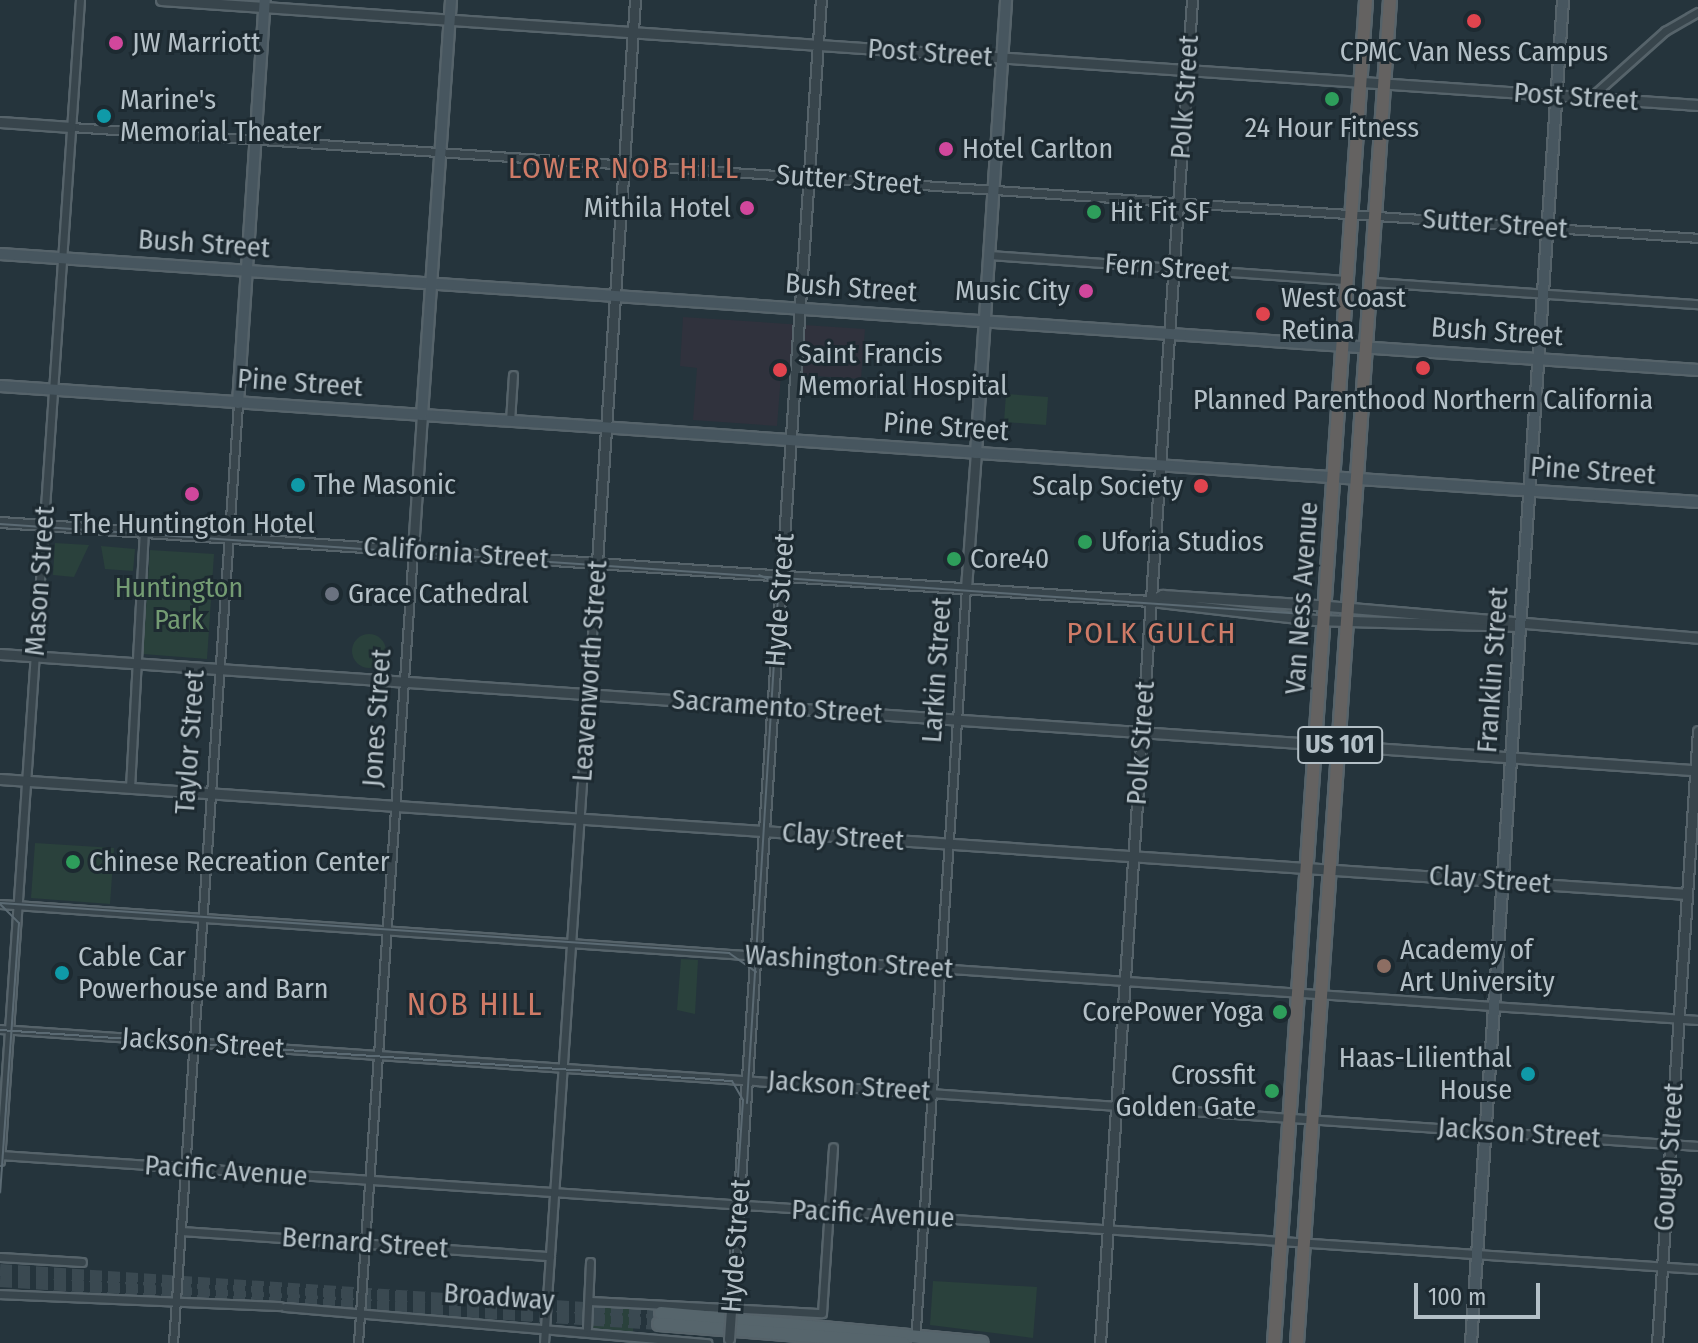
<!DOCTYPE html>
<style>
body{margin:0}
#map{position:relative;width:1698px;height:1343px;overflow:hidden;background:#25343c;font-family:"Fira Sans Condensed",sans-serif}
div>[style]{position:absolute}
.medical>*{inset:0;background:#30323d}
.green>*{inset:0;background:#2a413c}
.round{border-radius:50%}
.primary-tunnel>*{height:12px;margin-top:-6px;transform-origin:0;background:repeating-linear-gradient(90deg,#3a4951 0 12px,transparent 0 18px)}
.roads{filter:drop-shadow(2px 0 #56636a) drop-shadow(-2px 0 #56636a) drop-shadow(0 2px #56636a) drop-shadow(0 -2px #56636a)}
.minor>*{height:7px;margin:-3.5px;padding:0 3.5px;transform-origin:3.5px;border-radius:3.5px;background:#38454c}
.tertiary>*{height:9px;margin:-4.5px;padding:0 4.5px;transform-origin:4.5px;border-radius:4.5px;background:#38454c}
.secondary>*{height:10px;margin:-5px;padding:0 5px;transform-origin:5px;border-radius:5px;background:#47565f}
.primary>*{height:12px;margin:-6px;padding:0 6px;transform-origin:6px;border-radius:6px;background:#56656c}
.trunk>*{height:12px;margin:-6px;padding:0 6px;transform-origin:6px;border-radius:6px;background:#646261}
.tram>*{height:2px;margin:-1px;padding:0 1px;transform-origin:1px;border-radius:1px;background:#5b6a73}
.bridges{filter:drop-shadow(2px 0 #56636a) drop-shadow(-2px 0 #56636a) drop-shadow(0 2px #56636a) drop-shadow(0 -2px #56636a)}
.tertiary-bridge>*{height:9px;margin:-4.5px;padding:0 4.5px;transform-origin:4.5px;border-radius:4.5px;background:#38454c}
.dots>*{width:22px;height:22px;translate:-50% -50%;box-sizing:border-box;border:4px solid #1d2a31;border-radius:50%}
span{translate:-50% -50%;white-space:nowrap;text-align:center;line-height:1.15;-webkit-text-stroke:6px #1d2a31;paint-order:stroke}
.shield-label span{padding:2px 6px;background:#1d2a31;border:2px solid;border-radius:6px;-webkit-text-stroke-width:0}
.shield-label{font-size:26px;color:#b4c0c7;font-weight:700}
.poi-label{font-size:28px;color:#b4c0c7}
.left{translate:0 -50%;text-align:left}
.right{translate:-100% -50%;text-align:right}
.street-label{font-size:28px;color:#b4c0c7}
.park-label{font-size:28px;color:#749c73}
.neighbourhood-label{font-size:30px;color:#cf7b67;letter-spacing:2px}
.quarter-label{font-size:32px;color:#cf7b67;letter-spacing:2px}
.scale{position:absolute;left:1414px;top:1283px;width:126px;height:36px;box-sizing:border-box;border:4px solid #b4c0c7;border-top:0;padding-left:10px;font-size:24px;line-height:28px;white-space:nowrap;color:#b4c0c7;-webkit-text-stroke:6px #1d2a31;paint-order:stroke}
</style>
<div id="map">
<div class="medical">
<i style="clip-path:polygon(683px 317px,865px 329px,861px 379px,781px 374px,777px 426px,693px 420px,697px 368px,680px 366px)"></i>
</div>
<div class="green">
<i style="clip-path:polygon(1006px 394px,1048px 397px,1046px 425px,1004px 422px)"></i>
<i style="clip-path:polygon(55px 543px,89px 545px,74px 577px,53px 575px)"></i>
<i style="clip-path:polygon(101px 546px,135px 549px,133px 571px,105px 569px)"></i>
<i style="clip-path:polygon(150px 550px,214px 554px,207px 659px,143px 654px)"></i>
<i class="round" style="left:352px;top:634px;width:34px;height:34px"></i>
<i style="clip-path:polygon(35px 843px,114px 848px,110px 904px,31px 898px)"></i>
<i style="clip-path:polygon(681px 959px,698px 960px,695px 1014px,677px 1010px)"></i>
<i style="clip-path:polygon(933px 1281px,1037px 1287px,1033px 1338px,930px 1325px)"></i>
<i style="clip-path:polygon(593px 1305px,634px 1307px,633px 1332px,593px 1328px)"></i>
</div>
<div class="primary-tunnel">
<i style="left:0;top:1270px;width:662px;rotate:3.72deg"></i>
<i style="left:0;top:1281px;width:660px;rotate:3.73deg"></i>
</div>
<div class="roads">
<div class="minor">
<i style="left:1590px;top:98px;width:101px;rotate:-41.8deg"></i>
<i style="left:1665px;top:31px;width:38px;rotate:-30deg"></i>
<i style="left:71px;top:127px;width:1631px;rotate:3.9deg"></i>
<i style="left:989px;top:255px;width:357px;rotate:4deg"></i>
<i style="left:1373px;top:282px;width:326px;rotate:3.9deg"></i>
<i style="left:510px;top:421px;width:46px;rotate:-86.3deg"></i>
<i style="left:130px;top:788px;width:256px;rotate:-86.9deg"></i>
<i style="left:0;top:904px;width:1702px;rotate:3.91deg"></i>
<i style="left:0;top:1029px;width:1702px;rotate:3.94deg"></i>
<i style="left:0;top:1155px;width:1702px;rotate:3.84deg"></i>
<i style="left:0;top:1161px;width:1164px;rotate:-86.06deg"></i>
<i style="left:181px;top:1231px;width:370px;rotate:3.9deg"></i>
<i style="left:0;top:1257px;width:82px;rotate:3.5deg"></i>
<i style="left:0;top:1294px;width:280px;rotate:2.5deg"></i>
<i style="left:590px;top:1301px;width:232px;rotate:3deg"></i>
<i style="left:822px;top:1313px;width:166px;rotate:-86.2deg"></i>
<i style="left:285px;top:1307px;width:424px;rotate:4.9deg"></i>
<i style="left:587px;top:1328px;width:66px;rotate:-87.4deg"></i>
<i style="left:173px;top:1343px;width:942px;rotate:-86.04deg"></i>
<i style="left:358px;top:1343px;width:795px;rotate:-86.03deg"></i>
<i style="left:544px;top:1343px;width:783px;rotate:-86.12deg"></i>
<i style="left:915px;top:1343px;width:757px;rotate:-86.14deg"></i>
</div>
<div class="tertiary">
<i style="left:161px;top:0;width:1541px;rotate:3.91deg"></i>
<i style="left:0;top:122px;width:71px;rotate:4deg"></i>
<i style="left:0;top:522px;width:1154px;rotate:3.93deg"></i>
<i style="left:1151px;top:601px;width:165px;rotate:6.6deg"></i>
<i style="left:1315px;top:620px;width:205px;rotate:1.7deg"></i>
<i style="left:413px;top:550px;width:135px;rotate:-86.2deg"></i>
<i style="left:597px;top:562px;width:563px;rotate:-86.13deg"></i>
<i style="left:966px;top:588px;width:135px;rotate:-85.8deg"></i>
<i style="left:1151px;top:601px;width:13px;rotate:-29deg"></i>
<i style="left:1162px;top:595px;width:154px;rotate:3.7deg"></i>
<i style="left:1316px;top:605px;width:383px;rotate:4.9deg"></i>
<i style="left:0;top:654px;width:1699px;rotate:3.92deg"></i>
<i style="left:0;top:779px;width:1691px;rotate:3.9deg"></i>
<i style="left:731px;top:1312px;width:1315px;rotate:-86.08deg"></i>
<i style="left:1100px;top:1343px;width:1346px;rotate:-86.08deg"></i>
<i style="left:1657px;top:1343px;width:613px;rotate:-86.17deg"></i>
</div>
<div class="secondary">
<i style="left:0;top:254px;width:1702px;rotate:3.91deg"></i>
<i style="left:0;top:386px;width:1702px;rotate:3.91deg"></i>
<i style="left:238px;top:403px;width:404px;rotate:-86.2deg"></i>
<i style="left:422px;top:415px;width:416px;rotate:-86deg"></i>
<i style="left:976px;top:453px;width:454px;rotate:-86.2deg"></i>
<i style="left:1471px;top:1343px;width:1346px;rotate:-86.08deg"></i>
</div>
<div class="primary">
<i style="left:661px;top:1313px;width:322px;rotate:5.3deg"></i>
<i style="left:659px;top:1324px;width:245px;rotate:4.5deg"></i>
</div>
<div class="trunk">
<i style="left:1274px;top:1343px;width:1346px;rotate:-86.08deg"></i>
<i style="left:1297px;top:1343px;width:1346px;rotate:-86.04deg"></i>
</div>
</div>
<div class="tram">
<i style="left:0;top:524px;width:1307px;rotate:3.95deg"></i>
<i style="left:0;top:903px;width:731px;rotate:3.92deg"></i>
<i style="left:729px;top:953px;width:33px;rotate:35deg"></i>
<i style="left:0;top:904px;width:27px;rotate:45deg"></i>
<i style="left:19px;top:923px;width:270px;rotate:94deg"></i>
<i style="left:0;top:1030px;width:734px;rotate:3.99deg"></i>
<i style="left:732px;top:1081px;width:22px;rotate:60deg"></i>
<i style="left:743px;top:1100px;width:244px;rotate:93.8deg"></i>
<i style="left:747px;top:1103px;width:508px;rotate:-86.5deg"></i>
<i style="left:778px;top:596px;width:16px;rotate:-112deg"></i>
<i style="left:772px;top:581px;width:14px;rotate:-155deg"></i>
</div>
<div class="bridges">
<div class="tertiary-bridge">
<i style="left:729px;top:1339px;width:27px;rotate:-86deg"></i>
</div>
</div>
<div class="dots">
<i style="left:1474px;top:21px;background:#e0444e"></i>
<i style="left:116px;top:43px;background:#d1479c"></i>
<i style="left:1332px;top:99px;background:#2e9e5b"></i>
<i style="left:104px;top:116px;background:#0f9aa8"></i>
<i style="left:946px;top:149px;background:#d1479c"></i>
<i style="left:747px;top:208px;background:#d1479c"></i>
<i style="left:1094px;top:212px;background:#2e9e5b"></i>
<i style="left:1086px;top:291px;background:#d1479c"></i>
<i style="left:1263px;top:314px;background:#e0444e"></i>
<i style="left:1423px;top:368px;background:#e0444e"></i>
<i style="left:780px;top:370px;background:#e0444e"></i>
<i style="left:298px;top:485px;background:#0f9aa8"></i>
<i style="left:1201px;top:486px;background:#e0444e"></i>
<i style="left:192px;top:494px;background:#d1479c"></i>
<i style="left:1085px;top:542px;background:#2e9e5b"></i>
<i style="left:954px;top:559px;background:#2e9e5b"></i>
<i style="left:332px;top:594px;background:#6b7280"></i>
<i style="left:73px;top:862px;background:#2e9e5b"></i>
<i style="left:1384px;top:966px;background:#8d6e63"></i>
<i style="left:62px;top:973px;background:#0f9aa8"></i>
<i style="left:1280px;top:1012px;background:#2e9e5b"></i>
<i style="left:1528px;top:1074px;background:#0f9aa8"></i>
<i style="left:1272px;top:1091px;background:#2e9e5b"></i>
</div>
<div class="shield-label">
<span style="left:1340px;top:745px">US 101</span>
</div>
<div class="poi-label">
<span class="left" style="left:132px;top:43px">JW Marriott</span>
<span style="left:1474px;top:52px">CPMC Van Ness Campus</span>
<span class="left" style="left:120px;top:116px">Marine's<br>Memorial Theater</span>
<span style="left:1332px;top:128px">24 Hour Fitness</span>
<span class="left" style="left:962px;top:149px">Hotel Carlton</span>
<span class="right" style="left:731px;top:208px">Mithila Hotel</span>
<span class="left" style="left:1110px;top:212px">Hit Fit SF</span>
<span class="right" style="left:1070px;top:291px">Music City</span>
<span class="left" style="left:1281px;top:314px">West Coast<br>Retina</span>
<span class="left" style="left:798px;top:370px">Saint Francis<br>Memorial Hospital</span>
<span style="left:1423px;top:400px">Planned Parenthood Northern California</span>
<span class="left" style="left:314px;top:485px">The Masonic</span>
<span class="right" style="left:1183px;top:486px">Scalp Society</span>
<span style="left:192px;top:524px">The Huntington Hotel</span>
<span class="left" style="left:1101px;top:542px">Uforia Studios</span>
<span class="left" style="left:970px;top:559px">Core40</span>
<span class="left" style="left:348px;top:594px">Grace Cathedral</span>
<span class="left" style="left:89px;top:862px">Chinese Recreation Center</span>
<span class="left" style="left:1400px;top:966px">Academy of<br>Art University</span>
<span class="left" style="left:78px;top:973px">Cable Car<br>Powerhouse and Barn</span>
<span class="right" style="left:1264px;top:1012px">CorePower Yoga</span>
<span class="right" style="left:1512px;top:1074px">Haas-Lilienthal<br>House</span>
<span class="right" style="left:1256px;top:1091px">Crossfit<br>Golden Gate</span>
</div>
<div class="street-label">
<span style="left:930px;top:53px;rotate:4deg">Post Street</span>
<span style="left:1185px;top:97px;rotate:-86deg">Polk Street</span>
<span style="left:1576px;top:97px;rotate:4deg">Post Street</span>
<span style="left:849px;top:180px;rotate:4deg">Sutter Street</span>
<span style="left:1495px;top:224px;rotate:4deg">Sutter Street</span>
<span style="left:204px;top:244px;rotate:4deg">Bush Street</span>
<span style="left:1167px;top:268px;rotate:4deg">Fern Street</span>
<span style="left:851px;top:288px;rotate:4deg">Bush Street</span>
<span style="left:1497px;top:332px;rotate:4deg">Bush Street</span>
<span style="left:300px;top:383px;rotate:4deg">Pine Street</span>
<span style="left:946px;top:427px;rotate:4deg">Pine Street</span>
<span style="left:1593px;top:471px;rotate:4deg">Pine Street</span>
<span style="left:456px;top:553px;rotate:4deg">California Street</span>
<span style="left:40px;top:581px;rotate:-86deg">Mason Street</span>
<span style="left:1302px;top:598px;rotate:-86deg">Van Ness Avenue</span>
<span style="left:780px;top:600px;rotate:-86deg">Hyde Street</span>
<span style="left:937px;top:670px;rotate:-86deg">Larkin Street</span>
<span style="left:1493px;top:670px;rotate:-86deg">Franklin Street</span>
<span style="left:590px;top:671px;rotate:-86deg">Leavenworth Street</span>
<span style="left:777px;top:707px;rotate:4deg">Sacramento Street</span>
<span style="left:377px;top:718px;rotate:-86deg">Jones Street</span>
<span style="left:190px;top:742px;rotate:-86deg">Taylor Street</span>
<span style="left:1141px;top:743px;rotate:-86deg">Polk Street</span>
<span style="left:843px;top:837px;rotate:4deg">Clay Street</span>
<span style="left:1490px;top:880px;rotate:4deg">Clay Street</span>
<span style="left:849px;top:962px;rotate:4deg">Washington Street</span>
<span style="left:203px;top:1043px;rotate:4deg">Jackson Street</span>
<span style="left:849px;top:1086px;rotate:4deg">Jackson Street</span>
<span style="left:1519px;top:1133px;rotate:4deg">Jackson Street</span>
<span style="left:1669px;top:1157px;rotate:-86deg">Gough Street</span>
<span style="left:226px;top:1171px;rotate:4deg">Pacific Avenue</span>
<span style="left:873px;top:1214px;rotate:3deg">Pacific Avenue</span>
<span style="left:365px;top:1243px;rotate:4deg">Bernard Street</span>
<span style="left:736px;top:1246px;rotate:-86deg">Hyde Street</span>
<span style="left:499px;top:1297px;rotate:4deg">Broadway</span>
</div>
<div class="park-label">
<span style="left:179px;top:604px">Huntington<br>Park</span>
</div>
<div class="neighbourhood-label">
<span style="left:624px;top:168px">LOWER NOB HILL</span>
<span style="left:1152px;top:633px">POLK GULCH</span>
</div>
<div class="quarter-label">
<span style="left:475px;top:1004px">NOB HILL</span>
</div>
<div class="scale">100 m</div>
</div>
